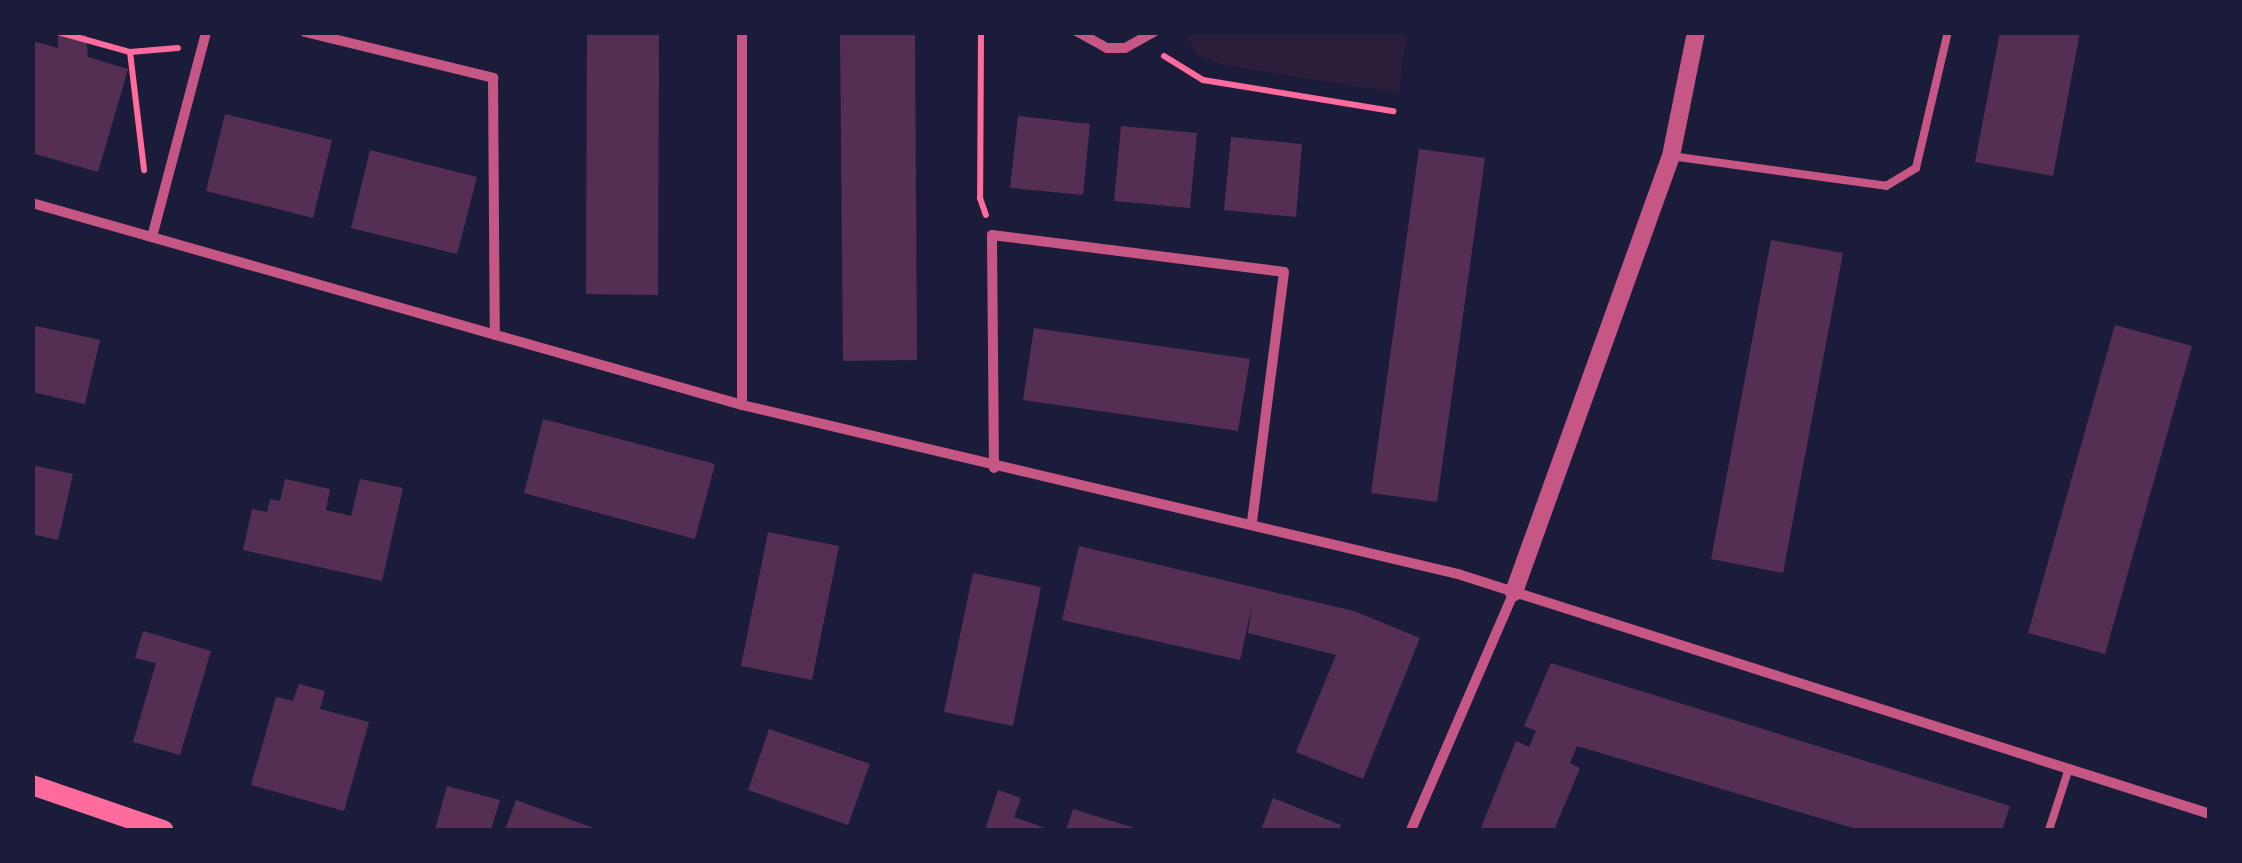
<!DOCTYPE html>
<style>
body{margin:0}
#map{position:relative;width:2242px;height:863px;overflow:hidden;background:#1b1b3a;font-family:"Source Serif 4",serif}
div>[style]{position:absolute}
.green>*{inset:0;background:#2a1e3b}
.building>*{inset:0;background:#542f53}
.path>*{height:6px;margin:-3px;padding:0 3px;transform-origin:3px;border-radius:3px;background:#ff6b9d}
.service>*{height:8px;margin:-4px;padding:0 4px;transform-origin:4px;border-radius:4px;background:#c65784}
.minor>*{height:10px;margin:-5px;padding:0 5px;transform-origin:5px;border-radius:5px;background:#c65784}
.tertiary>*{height:18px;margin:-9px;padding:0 9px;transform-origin:9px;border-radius:9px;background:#c65784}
.secondary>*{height:20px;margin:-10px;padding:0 10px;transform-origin:10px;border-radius:10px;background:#ff6b9d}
span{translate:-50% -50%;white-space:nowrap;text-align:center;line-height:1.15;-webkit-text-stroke:10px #1b1b3a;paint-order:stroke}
.frame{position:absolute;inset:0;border:35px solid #1b1b3a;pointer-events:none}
</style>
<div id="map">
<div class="green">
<i style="clip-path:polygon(1185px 33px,1407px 33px,1398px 93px,1224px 65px,1197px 55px)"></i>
</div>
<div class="building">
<i style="clip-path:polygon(58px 32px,86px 32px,88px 57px,128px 69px,98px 172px,32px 153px,32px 41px,58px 48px)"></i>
<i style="clip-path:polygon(587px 32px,659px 32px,658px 295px,586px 294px)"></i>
<i style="clip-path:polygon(840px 32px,915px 32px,917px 360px,843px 361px)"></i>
<i style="clip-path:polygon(2000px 32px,2080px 32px,2053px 176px,1975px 162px)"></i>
<i style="clip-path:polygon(225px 114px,332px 140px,313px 218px,206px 191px)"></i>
<i style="clip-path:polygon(1018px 116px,1090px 124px,1083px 195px,1010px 188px)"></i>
<i style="clip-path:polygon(1121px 126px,1197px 133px,1190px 208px,1114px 201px)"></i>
<i style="clip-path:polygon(1231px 137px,1302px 144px,1296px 217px,1224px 210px)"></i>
<i style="clip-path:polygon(1419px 149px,1485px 158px,1437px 502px,1371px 493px)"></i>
<i style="clip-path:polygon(370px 150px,477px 177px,457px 254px,351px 228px)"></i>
<i style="clip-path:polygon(1771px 240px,1843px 253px,1783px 573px,1711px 559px)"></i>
<i style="clip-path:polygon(32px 325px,100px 340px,85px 404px,32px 392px)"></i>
<i style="clip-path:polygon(2115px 325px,2192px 346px,2105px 654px,2028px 633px)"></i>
<i style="clip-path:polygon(1034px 328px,1250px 359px,1238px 431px,1023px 400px)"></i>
<i style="clip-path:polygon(543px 419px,715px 464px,695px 539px,524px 493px)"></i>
<i style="clip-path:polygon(32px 465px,73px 474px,58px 540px,32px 534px)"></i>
<i style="clip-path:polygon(285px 479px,330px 489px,326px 510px,351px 516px,360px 479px,403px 488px,382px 581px,243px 550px,252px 509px,267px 512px,270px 499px,280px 501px)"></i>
<i style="clip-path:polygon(768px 532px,839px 546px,812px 680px,741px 666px)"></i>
<i style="clip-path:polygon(1079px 546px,1354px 611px,1420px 638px,1363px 779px,1296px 752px,1336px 655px,1248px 633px,1252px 606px,1240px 660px,1062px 620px)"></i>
<i style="clip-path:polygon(973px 573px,1041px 587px,1013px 726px,944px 712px)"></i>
<i style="clip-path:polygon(143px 631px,211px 651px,180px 755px,133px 742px,156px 663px,135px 658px)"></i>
<i style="clip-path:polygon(1551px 663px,2010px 806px,2002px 830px,1860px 830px,1577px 746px,1570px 763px,1580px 768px,1554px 830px,1480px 830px,1516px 741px,1529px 747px,1536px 731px,1524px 726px)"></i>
<i style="clip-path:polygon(299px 684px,325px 691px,320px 709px,369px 722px,344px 811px,251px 785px,276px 697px,293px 701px)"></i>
<i style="clip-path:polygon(769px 729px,870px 764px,848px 825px,748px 790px)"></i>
<i style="clip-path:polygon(447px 786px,500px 800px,491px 830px,435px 830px)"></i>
<i style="clip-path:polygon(998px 790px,1021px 798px,1014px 817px,1051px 830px,985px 830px)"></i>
<i style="clip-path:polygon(1273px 798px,1341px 825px,1339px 830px,1261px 830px)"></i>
<i style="clip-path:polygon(516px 800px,599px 830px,505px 830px)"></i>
<i style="clip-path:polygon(1073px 809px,1141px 830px,1066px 830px)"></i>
</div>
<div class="path">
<i style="left:58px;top:32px;width:75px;rotate:15.5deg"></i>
<i style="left:130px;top:52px;width:119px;rotate:83.2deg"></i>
<i style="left:981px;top:32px;width:166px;rotate:90.3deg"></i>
<i style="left:980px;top:198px;width:18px;rotate:71deg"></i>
<i style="left:130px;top:52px;width:48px;rotate:-4.8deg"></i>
<i style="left:1164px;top:56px;width:46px;rotate:31.6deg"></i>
<i style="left:1203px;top:80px;width:193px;rotate:9.3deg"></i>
</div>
<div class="service">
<i style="left:1671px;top:156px;width:217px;rotate:7.9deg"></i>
<i style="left:1886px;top:186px;width:35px;rotate:-31deg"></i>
<i style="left:1916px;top:168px;width:140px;rotate:-76.8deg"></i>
<i style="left:2049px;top:830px;width:65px;rotate:-72.1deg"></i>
</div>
<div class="minor">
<i style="left:305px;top:32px;width:194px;rotate:13.7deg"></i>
<i style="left:493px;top:78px;width:257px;rotate:89.6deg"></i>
<i style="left:742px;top:32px;width:373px;rotate:90deg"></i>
<i style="left:1078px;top:32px;width:33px;rotate:29deg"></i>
<i style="left:1107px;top:48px;width:18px"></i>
<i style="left:1125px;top:48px;width:33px;rotate:-29deg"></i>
<i style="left:32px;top:203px;width:738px;rotate:15.88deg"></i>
<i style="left:742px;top:405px;width:736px;rotate:13.28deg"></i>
<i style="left:1458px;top:574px;width:789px;rotate:17.7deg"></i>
<i style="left:152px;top:237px;width:212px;rotate:-75.2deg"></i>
<i style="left:994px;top:468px;width:233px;rotate:-90.5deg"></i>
<i style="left:992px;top:235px;width:294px;rotate:7.2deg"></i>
<i style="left:1284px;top:272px;width:253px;rotate:97.3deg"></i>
<i style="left:1411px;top:830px;width:259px;rotate:-66.6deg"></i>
</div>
<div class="tertiary">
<i style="left:1514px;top:592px;width:463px;rotate:-70.2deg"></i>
<i style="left:1671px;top:156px;width:126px;rotate:-78.6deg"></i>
</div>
<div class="secondary">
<i style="left:32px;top:785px;width:139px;rotate:19deg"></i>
</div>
<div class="frame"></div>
</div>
